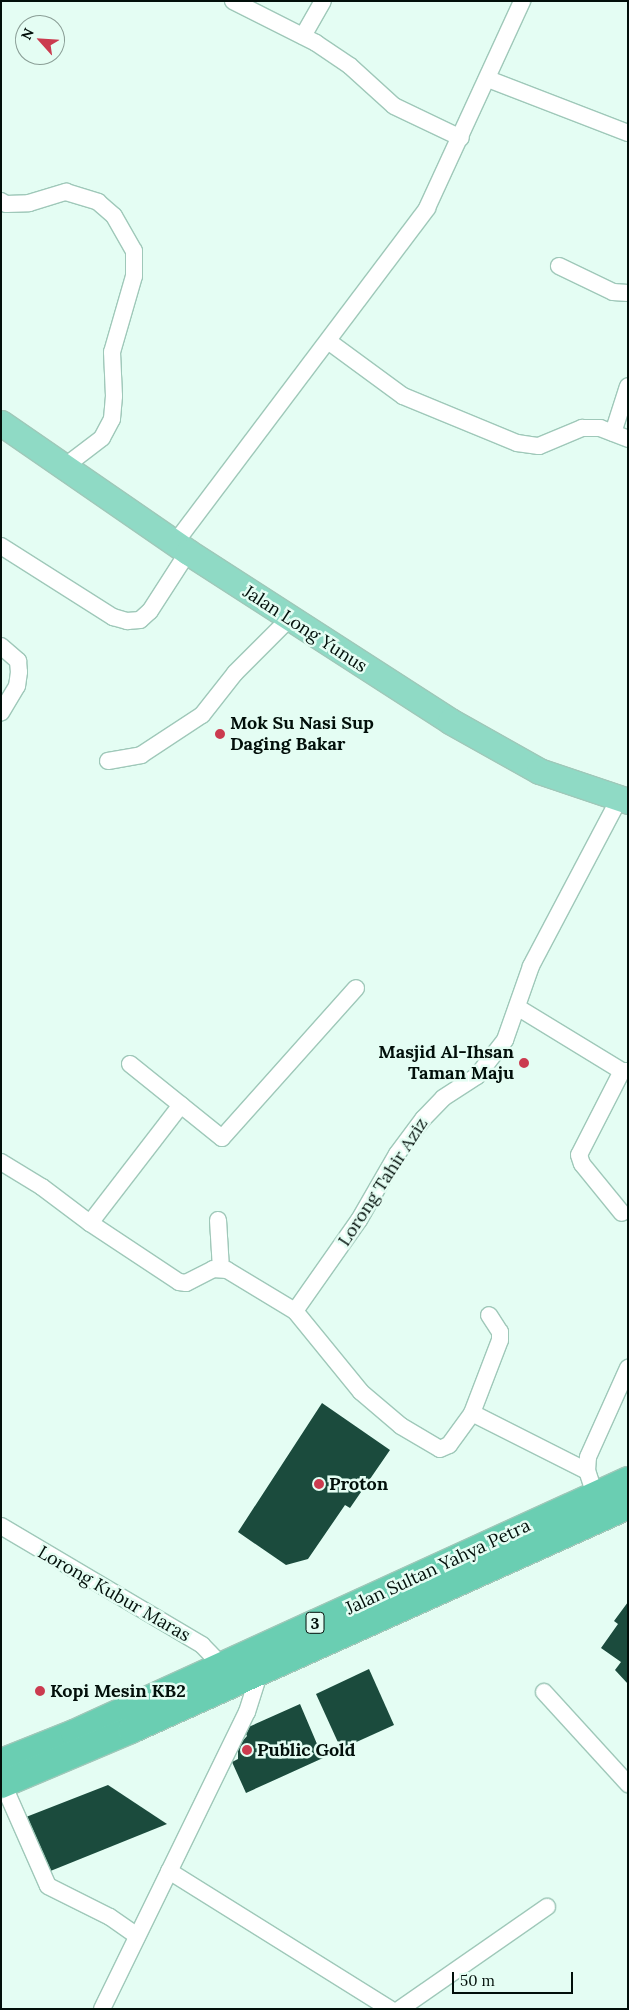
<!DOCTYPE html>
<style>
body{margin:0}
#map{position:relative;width:629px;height:2010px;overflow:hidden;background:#e4fdf3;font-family:Lora,serif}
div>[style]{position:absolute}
.building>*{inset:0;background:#1b4b3d}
.roads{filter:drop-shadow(1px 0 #9fc8b9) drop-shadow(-1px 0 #9fc8b9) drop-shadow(0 1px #9fc8b9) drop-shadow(0 -1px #9fc8b9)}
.minor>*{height:16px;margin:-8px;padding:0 8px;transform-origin:8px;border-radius:8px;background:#fff}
.primary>*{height:25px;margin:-12.5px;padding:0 12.5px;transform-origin:12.5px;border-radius:12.5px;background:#8fdac5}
.trunk>*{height:26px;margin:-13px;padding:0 13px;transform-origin:13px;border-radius:13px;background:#6aceb2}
.dots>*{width:14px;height:14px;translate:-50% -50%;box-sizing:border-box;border:2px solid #e4fdf3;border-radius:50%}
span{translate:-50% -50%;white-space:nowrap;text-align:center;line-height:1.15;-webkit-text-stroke:5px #e4fdf3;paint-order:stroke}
.shield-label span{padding:1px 4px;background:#e4fdf3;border:1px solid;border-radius:4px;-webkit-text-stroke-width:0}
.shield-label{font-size:16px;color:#020f0a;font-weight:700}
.street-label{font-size:18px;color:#020f0a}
.poi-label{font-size:18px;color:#020f0a;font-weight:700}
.left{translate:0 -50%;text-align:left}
.right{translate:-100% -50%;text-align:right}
.frame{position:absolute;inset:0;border:2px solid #020f0a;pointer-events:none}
.north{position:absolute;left:15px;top:15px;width:50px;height:50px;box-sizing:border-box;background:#e4fdf3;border:1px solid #8a9e96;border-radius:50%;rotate:296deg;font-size:14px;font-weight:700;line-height:20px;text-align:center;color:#020f0a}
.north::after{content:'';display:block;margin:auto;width:18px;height:22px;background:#cb3b4f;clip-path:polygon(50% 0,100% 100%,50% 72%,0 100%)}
.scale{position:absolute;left:452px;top:1972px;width:121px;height:22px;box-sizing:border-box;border:2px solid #020f0a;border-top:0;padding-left:6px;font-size:15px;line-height:18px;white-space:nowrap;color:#020f0a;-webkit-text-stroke:4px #e4fdf3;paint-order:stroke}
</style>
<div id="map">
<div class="building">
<i style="clip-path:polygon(322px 1403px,390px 1450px,350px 1508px,345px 1505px,308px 1559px,286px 1565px,238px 1532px)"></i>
<i style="clip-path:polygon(628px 1602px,628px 1684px,615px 1670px,621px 1662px,601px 1648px,618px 1624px,614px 1621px)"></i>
<i style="clip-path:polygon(369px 1669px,394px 1725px,341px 1749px,316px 1694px)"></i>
<i style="clip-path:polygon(300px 1704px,323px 1758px,246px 1793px,232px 1762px,238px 1759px,238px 1746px,247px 1736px,244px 1729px)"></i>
<i style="clip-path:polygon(108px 1785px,167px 1824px,48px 1872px,26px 1817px)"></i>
</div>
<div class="roads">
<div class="minor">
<i style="left:233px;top:1px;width:93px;rotate:26.8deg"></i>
<i style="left:316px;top:43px;width:41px;rotate:34.1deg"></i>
<i style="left:350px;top:66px;width:59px;rotate:42.3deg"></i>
<i style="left:394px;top:106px;width:74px;rotate:25.5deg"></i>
<i style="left:303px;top:36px;width:40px;rotate:-60.3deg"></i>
<i style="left:488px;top:79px;width:150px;rotate:21.1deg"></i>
<i style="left:1px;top:201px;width:6px;rotate:31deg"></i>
<i style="left:6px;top:204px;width:23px;rotate:-2deg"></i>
<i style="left:29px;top:203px;width:39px;rotate:-17deg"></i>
<i style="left:66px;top:192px;width:34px;rotate:17deg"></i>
<i style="left:98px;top:202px;width:21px;rotate:41deg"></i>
<i style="left:114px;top:216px;width:40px;rotate:60.3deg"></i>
<i style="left:134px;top:251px;width:25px;rotate:90deg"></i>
<i style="left:134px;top:276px;width:79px;rotate:106.1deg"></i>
<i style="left:112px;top:352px;width:44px;rotate:87.4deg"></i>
<i style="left:114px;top:396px;width:23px;rotate:95deg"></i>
<i style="left:112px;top:419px;width:21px;rotate:118deg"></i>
<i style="left:102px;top:438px;width:48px;rotate:142.7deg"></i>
<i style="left:559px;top:266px;width:60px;rotate:25.7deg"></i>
<i style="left:613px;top:292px;width:15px;rotate:4deg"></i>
<i style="left:328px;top:341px;width:93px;rotate:36.3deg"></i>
<i style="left:403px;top:396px;width:123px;rotate:22.4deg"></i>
<i style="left:517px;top:443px;width:22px;rotate:8deg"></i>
<i style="left:539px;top:446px;width:47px;rotate:-22.7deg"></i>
<i style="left:582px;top:428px;width:18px"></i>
<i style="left:600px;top:428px;width:30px;rotate:21deg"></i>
<i style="left:613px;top:433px;width:49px;rotate:-72.3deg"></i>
<i style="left:175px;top:543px;width:419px;rotate:-53deg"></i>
<i style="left:427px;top:208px;width:228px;rotate:-65.3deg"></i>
<i style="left:1px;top:546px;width:133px;rotate:32.4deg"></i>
<i style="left:113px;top:617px;width:15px;rotate:16deg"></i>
<i style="left:127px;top:621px;width:13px;rotate:-4deg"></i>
<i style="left:140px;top:620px;width:13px;rotate:-42deg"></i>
<i style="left:150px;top:611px;width:70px;rotate:-57.2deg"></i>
<i style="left:1px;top:646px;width:23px;rotate:41deg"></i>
<i style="left:18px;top:661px;width:11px;rotate:85deg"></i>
<i style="left:19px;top:672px;width:14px;rotate:98deg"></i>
<i style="left:17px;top:686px;width:31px;rotate:121deg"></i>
<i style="left:108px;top:761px;width:34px;rotate:-10deg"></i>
<i style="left:141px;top:755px;width:73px;rotate:-33.3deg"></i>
<i style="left:202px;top:715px;width:53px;rotate:-51.8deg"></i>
<i style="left:235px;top:673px;width:78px;rotate:-45deg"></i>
<i style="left:517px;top:1007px;width:123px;rotate:31.4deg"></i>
<i style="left:622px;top:1071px;width:6px"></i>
<i style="left:130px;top:1064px;width:118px;rotate:38.8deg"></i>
<i style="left:222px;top:1138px;width:201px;rotate:-48.2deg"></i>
<i style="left:622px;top:1071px;width:94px;rotate:117.1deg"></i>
<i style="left:579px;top:1155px;width:9px;rotate:72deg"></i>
<i style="left:582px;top:1164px;width:63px;rotate:50.8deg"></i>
<i style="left:1px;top:1162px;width:48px;rotate:31.4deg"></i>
<i style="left:42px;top:1187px;width:60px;rotate:36.9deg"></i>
<i style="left:90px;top:1223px;width:107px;rotate:33.5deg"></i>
<i style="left:179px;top:1282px;width:7px;rotate:8deg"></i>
<i style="left:186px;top:1283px;width:30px;rotate:-27deg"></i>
<i style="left:213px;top:1269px;width:14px;rotate:4deg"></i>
<i style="left:227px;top:1270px;width:79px;rotate:31.1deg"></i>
<i style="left:295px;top:1311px;width:104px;rotate:50.8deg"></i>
<i style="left:361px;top:1392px;width:52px;rotate:40.4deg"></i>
<i style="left:401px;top:1426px;width:45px;rotate:30.5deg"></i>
<i style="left:440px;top:1449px;width:10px;rotate:-24deg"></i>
<i style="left:449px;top:1445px;width:39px;rotate:-54deg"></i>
<i style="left:472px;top:1413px;width:78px;rotate:-69deg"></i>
<i style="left:500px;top:1340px;width:8px;rotate:-90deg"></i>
<i style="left:500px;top:1332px;width:20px;rotate:-123deg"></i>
<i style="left:218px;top:1220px;width:49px;rotate:86.5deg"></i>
<i style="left:90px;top:1223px;width:149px;rotate:-52.4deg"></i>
<i style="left:295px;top:1311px;width:111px;rotate:-54.9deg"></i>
<i style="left:359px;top:1220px;width:76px;rotate:-60.1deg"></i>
<i style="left:397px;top:1154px;width:44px;rotate:-53.4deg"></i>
<i style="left:423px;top:1119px;width:29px;rotate:-46deg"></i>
<i style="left:443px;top:1098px;width:40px;rotate:-32.9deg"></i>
<i style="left:477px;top:1076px;width:46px;rotate:-52.1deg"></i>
<i style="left:505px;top:1040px;width:78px;rotate:-70.6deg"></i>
<i style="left:531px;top:966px;width:189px;rotate:-62.2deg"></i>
<i style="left:472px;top:1413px;width:129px;rotate:26.8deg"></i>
<i style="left:595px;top:1495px;width:25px;rotate:-108deg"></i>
<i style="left:587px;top:1471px;width:14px;rotate:-86deg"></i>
<i style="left:588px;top:1457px;width:98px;rotate:-65.8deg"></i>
<i style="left:1px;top:1526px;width:234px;rotate:30.6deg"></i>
<i style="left:202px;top:1645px;width:29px;rotate:46deg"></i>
<i style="left:544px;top:1692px;width:125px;rotate:47.6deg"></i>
<i style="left:3px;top:1784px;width:111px;rotate:66.2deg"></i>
<i style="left:48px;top:1886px;width:69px;rotate:26.6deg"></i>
<i style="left:110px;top:1917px;width:33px;rotate:35deg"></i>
<i style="left:169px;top:1871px;width:261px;rotate:32deg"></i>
<i style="left:102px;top:2009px;width:331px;rotate:-64deg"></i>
<i style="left:247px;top:1712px;width:43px;rotate:-72.4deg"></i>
<i style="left:400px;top:2009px;width:179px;rotate:-34.8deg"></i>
</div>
<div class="primary">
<i style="left:1px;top:423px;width:227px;rotate:34.6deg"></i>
<i style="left:188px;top:552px;width:312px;rotate:32.8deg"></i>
<i style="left:450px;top:721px;width:102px;rotate:29.3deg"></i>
<i style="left:539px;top:771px;width:94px;rotate:18.6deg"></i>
</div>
<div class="trunk">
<i style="left:1px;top:1762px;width:79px;rotate:-21.7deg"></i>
<i style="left:74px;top:1733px;width:609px;rotate:-24.55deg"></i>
<i style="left:1px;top:1785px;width:141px;rotate:-22.9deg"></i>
<i style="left:131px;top:1730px;width:545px;rotate:-24.26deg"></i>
</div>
</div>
<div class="dots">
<i style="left:220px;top:734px;background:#cb3b4f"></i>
<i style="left:524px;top:1063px;background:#cb3b4f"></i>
<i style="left:319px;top:1484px;background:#cb3b4f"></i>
<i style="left:40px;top:1691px;background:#cb3b4f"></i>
<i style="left:247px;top:1750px;background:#cb3b4f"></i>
</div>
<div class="shield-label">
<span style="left:315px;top:1623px">3</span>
</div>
<div class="street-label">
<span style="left:305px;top:629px;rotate:33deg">Jalan Long Yunus</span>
<span style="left:383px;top:1182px;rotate:-57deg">Lorong Tahir Aziz</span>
<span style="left:438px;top:1567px;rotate:-25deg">Jalan Sultan Yahya Petra</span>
<span style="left:114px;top:1594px;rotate:30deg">Lorong Kubur Maras</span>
</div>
<div class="poi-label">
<span class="left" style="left:230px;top:734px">Mok Su Nasi Sup<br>Daging Bakar</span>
<span class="right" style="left:514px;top:1063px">Masjid Al-Ihsan<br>Taman Maju</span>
<span class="left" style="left:329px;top:1484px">Proton</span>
<span class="left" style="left:50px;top:1691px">Kopi Mesin KB2</span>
<span class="left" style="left:257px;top:1750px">Public Gold</span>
</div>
<div class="frame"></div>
<div class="north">N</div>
<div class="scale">50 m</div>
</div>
